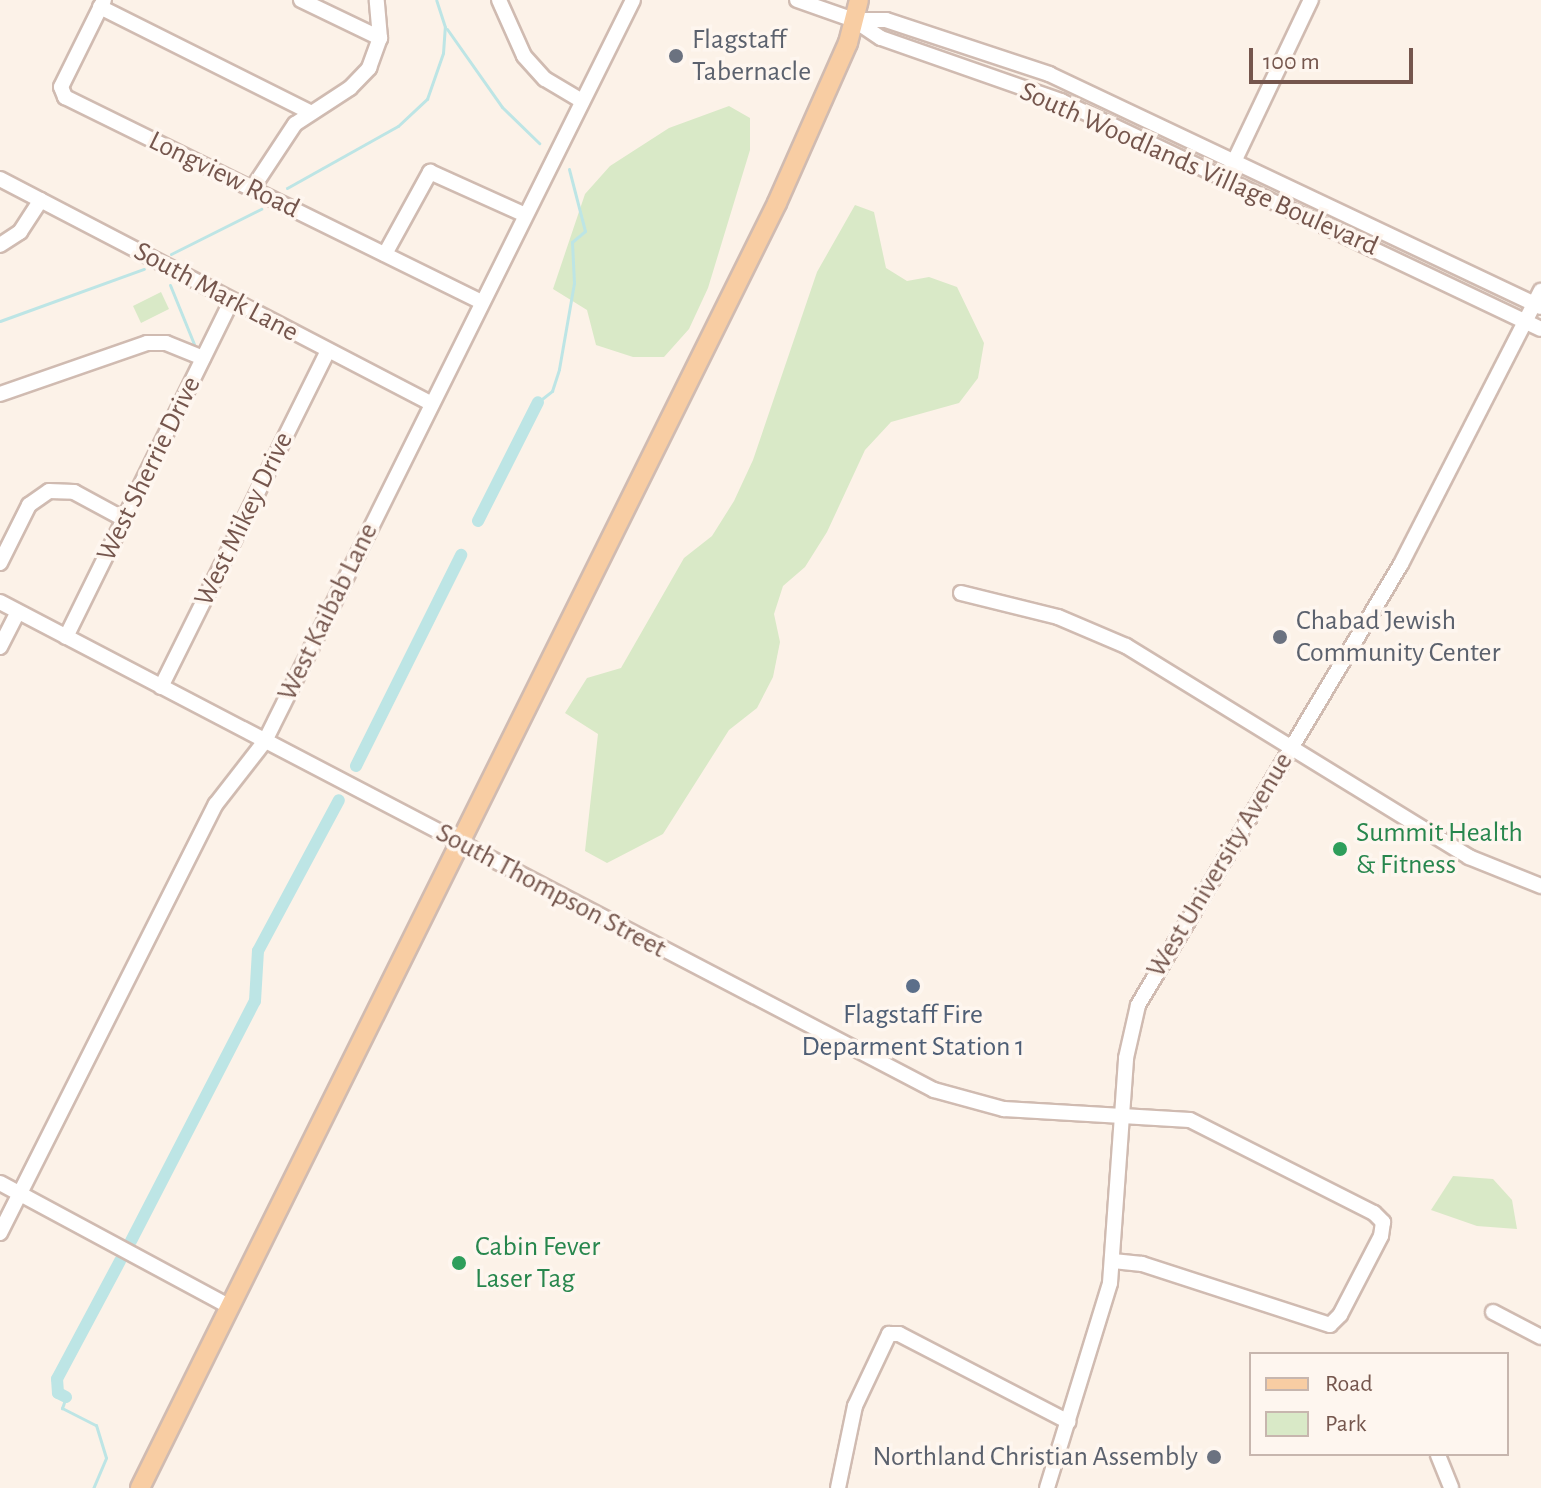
<!DOCTYPE html>
<style>
body{margin:0}
#map{position:relative;width:1541px;height:1488px;overflow:hidden;background:#fcf2e8;font-family:"Alegreya Sans",sans-serif}
div>[style]{position:absolute}
.green>*{inset:0;background:#d9e9c7}
.stream>*{height:3px;margin:-1.5px;padding:0 1.5px;transform-origin:1.5px;border-radius:1.5px;background:#bde5e5}
.canal>*{height:12px;margin:-6px;padding:0 6px;transform-origin:6px;border-radius:6px;background:#bde5e5}
.roads{filter:drop-shadow(2px 0 #d0bbb1) drop-shadow(-2px 0 #d0bbb1) drop-shadow(0 2px #d0bbb1) drop-shadow(0 -2px #d0bbb1)}
.minor>*{height:14px;margin:-7px;padding:0 7px;transform-origin:7px;border-radius:7px;background:#fff}
.major>*{height:18px;margin:-9px;padding:0 9px;transform-origin:9px;border-radius:9px;background:#f8cda3}
.dots>*{width:22px;height:22px;translate:-50% -50%;box-sizing:border-box;border:4px solid #fef6ef;border-radius:50%}
span{translate:-50% -50%;white-space:nowrap;text-align:center;line-height:1.15;-webkit-text-stroke:7px #fef6ef;paint-order:stroke}
.worship-label{font-size:28px;color:#5b616d}
.left{translate:0 -50%;text-align:left}
.right{translate:-100% -50%;text-align:right}
.street-label{font-size:28px;color:#75564d}
.leisure-label{font-size:28px;color:#27864d}
.service-label{font-size:28px;color:#4e5e75}
.legend{position:absolute;left:1249px;top:1352px;width:260px;height:104px;box-sizing:border-box;background:#fef6ef;border:2px solid #c7b6ae;margin:0;padding:10px 14px;list-style:none;font-size:24px;color:#75564d}
.legend li{display:flex;align-items:center;gap:16px;height:40px}
.legend b{width:40px;border:2px solid #c7b6ae}
.scale{position:absolute;left:1249px;top:48px;width:164px;height:36px;box-sizing:border-box;border:4px solid #75564d;border-top:0;padding-left:10px;font-size:24px;line-height:28px;white-space:nowrap;color:#75564d;-webkit-text-stroke:6px #fef6ef;paint-order:stroke}
</style>
<div id="map">
<div class="green">
<i style="clip-path:polygon(729px 106px,750px 118px,750px 150px,708px 288px,689px 329px,664px 357px,633px 357px,596px 345px,587px 310px,553px 289px,585px 194px,610px 166px,669px 128px)"></i>
<i style="clip-path:polygon(855px 205px,874px 212px,886px 268px,907px 281px,929px 277px,957px 287px,984px 343px,978px 378px,959px 403px,891px 422px,865px 450px,827px 532px,805px 567px,783px 586px,774px 614px,780px 642px,773px 677px,757px 708px,729px 730px,663px 834px,607px 863px,585px 851px,598px 734px,565px 713px,587px 678px,621px 668px,684px 558px,712px 536px,734px 501px,753px 460px,817px 272px)"></i>
<i style="clip-path:polygon(161px 292px,169px 309px,141px 323px,133px 306px)"></i>
<i style="clip-path:polygon(1453px 1176px,1493px 1179px,1512px 1200px,1517px 1229px,1477px 1226px,1431px 1210px)"></i>
</div>
<div class="stream">
<i style="left:447px;top:29px;width:95px;rotate:54.8deg"></i>
<i style="left:502px;top:107px;width:52px;rotate:44.2deg"></i>
<i style="left:287px;top:188px;width:127px;rotate:-29.2deg"></i>
<i style="left:398px;top:126px;width:40px;rotate:-43deg"></i>
<i style="left:427px;top:99px;width:49px;rotate:-70.8deg"></i>
<i style="left:443px;top:53px;width:26px;rotate:-86deg"></i>
<i style="left:445px;top:27px;width:28px;rotate:-108deg"></i>
<i style="left:171px;top:254px;width:101px;rotate:-26.6deg"></i>
<i style="left:170px;top:285px;width:64px;rotate:67.9deg"></i>
<i style="left:0;top:321px;width:153px;rotate:-19.9deg"></i>
<i style="left:538px;top:402px;width:18px;rotate:-38deg"></i>
<i style="left:552px;top:391px;width:23px;rotate:-72deg"></i>
<i style="left:559px;top:369px;width:87px;rotate:-80.1deg"></i>
<i style="left:574px;top:283px;width:41px;rotate:-92.8deg"></i>
<i style="left:572px;top:242px;width:17px;rotate:-40deg"></i>
<i style="left:585px;top:231px;width:64px;rotate:-104.5deg"></i>
<i style="left:66px;top:1397px;width:12px;rotate:110deg"></i>
<i style="left:62px;top:1408px;width:38px;rotate:27deg"></i>
<i style="left:96px;top:1425px;width:34px;rotate:73deg"></i>
<i style="left:106px;top:1458px;width:33px;rotate:113deg"></i>
</div>
<div class="canal">
<i style="left:478px;top:521px;width:133px;rotate:-63.2deg"></i>
<i style="left:356px;top:766px;width:236px;rotate:-63.5deg"></i>
<i style="left:131px;top:1241px;width:270px;rotate:-62.7deg"></i>
<i style="left:255px;top:1001px;width:50px;rotate:-86.6deg"></i>
<i style="left:258px;top:951px;width:171px;rotate:-61.8deg"></i>
<i style="left:66px;top:1397px;width:9px;rotate:-153deg"></i>
<i style="left:58px;top:1393px;width:14px;rotate:-94deg"></i>
<i style="left:57px;top:1379px;width:134px;rotate:-61.9deg"></i>
</div>
<div class="roads">
<div class="minor">
<i style="left:104px;top:0;width:97px;rotate:116.3deg"></i>
<i style="left:61px;top:87px;width:11px;rotate:68deg"></i>
<i style="left:65px;top:97px;width:462px;rotate:26.2deg"></i>
<i style="left:301px;top:0;width:88px;rotate:25.7deg"></i>
<i style="left:499px;top:0;width:61px;rotate:65.9deg"></i>
<i style="left:524px;top:56px;width:31px;rotate:48deg"></i>
<i style="left:545px;top:79px;width:43px;rotate:30.7deg"></i>
<i style="left:797px;top:0;width:60px;rotate:19.3deg"></i>
<i style="left:854px;top:20px;width:32px;rotate:34deg"></i>
<i style="left:881px;top:38px;width:191px;rotate:19.3deg"></i>
<i style="left:1061px;top:101px;width:531px;rotate:25.41deg"></i>
<i style="left:100px;top:7px;width:235px;rotate:26.6deg"></i>
<i style="left:854px;top:20px;width:32px"></i>
<i style="left:886px;top:20px;width:172px;rotate:18.3deg"></i>
<i style="left:1049px;top:74px;width:544px;rotate:25.34deg"></i>
<i style="left:1232px;top:166px;width:184px;rotate:-64.6deg"></i>
<i style="left:0;top:179px;width:487px;rotate:27.5deg"></i>
<i style="left:252px;top:189px;width:78px;rotate:-56.5deg"></i>
<i style="left:295px;top:124px;width:66px;rotate:-33.2deg"></i>
<i style="left:350px;top:88px;width:28px;rotate:-46deg"></i>
<i style="left:369px;top:68px;width:32px;rotate:-70deg"></i>
<i style="left:380px;top:38px;width:38px;rotate:-95deg"></i>
<i style="left:0;top:245px;width:24px;rotate:-33deg"></i>
<i style="left:20px;top:232px;width:38px;rotate:-57deg"></i>
<i style="left:385px;top:254px;width:94px;rotate:-61.2deg"></i>
<i style="left:430px;top:172px;width:102px;rotate:24.3deg"></i>
<i style="left:0;top:394px;width:156px;rotate:-19.1deg"></i>
<i style="left:147px;top:343px;width:19px"></i>
<i style="left:166px;top:343px;width:40px;rotate:22deg"></i>
<i style="left:0;top:563px;width:65px;rotate:-63.4deg"></i>
<i style="left:29px;top:505px;width:24px;rotate:-35deg"></i>
<i style="left:49px;top:491px;width:25px;rotate:2deg"></i>
<i style="left:74px;top:492px;width:57px;rotate:28.4deg"></i>
<i style="left:961px;top:593px;width:100px;rotate:13.9deg"></i>
<i style="left:1058px;top:617px;width:74px;rotate:23.1deg"></i>
<i style="left:1126px;top:646px;width:403px;rotate:31.6deg"></i>
<i style="left:1469px;top:857px;width:78px;rotate:21.9deg"></i>
<i style="left:0;top:602px;width:1054px;rotate:27.59deg"></i>
<i style="left:934px;top:1090px;width:73px;rotate:15.2deg"></i>
<i style="left:1004px;top:1109px;width:186px;rotate:3.4deg"></i>
<i style="left:1190px;top:1120px;width:206px;rotate:26.8deg"></i>
<i style="left:1374px;top:1213px;width:13px;rotate:45deg"></i>
<i style="left:1383px;top:1222px;width:14px;rotate:98deg"></i>
<i style="left:1381px;top:1236px;width:89px;rotate:117.4deg"></i>
<i style="left:1340px;top:1315px;width:14px;rotate:135deg"></i>
<i style="left:1330px;top:1325px;width:198px;rotate:-162deg"></i>
<i style="left:1142px;top:1264px;width:29px;rotate:-174deg"></i>
<i style="left:66px;top:637px;width:374px;rotate:-63.8deg"></i>
<i style="left:0;top:647px;width:39px;rotate:-63deg"></i>
<i style="left:161px;top:687px;width:375px;rotate:-63.6deg"></i>
<i style="left:0;top:1183px;width:261px;rotate:28.3deg"></i>
<i style="left:0;top:1233px;width:480px;rotate:-63.3deg"></i>
<i style="left:216px;top:804px;width:80px;rotate:-52.1deg"></i>
<i style="left:265px;top:741px;width:827px;rotate:-63.59deg"></i>
<i style="left:1493px;top:1312px;width:54px;rotate:27.5deg"></i>
<i style="left:1438px;top:1455px;width:35px;rotate:68deg"></i>
<i style="left:838px;top:1488px;width:84px;rotate:-78.3deg"></i>
<i style="left:855px;top:1406px;width:80px;rotate:-64.7deg"></i>
<i style="left:889px;top:1334px;width:10px"></i>
<i style="left:899px;top:1334px;width:191px;rotate:27.4deg"></i>
<i style="left:1047px;top:1488px;width:214px;rotate:-72.9deg"></i>
<i style="left:1110px;top:1283px;width:226px;rotate:-85.9deg"></i>
<i style="left:1126px;top:1058px;width:54px;rotate:-77.2deg"></i>
<i style="left:1138px;top:1005px;width:513px;rotate:-59.19deg"></i>
<i style="left:1401px;top:564px;width:307px;rotate:-62.9deg"></i>
</div>
<div class="major">
<i style="left:140px;top:1488px;width:1434px;rotate:-63.63deg"></i>
<i style="left:777px;top:203px;width:175px;rotate:-66.1deg"></i>
<i style="left:848px;top:43px;width:44px;rotate:-75.7deg"></i>
</div>
</div>
<div class="dots">
<i style="left:676px;top:56px;background:#6b7280"></i>
<i style="left:1280px;top:637px;background:#6b7280"></i>
<i style="left:1340px;top:849px;background:#2e9e5b"></i>
<i style="left:913px;top:986px;background:#5c6f8a"></i>
<i style="left:459px;top:1263px;background:#2e9e5b"></i>
<i style="left:1214px;top:1457px;background:#6b7280"></i>
</div>
<div class="worship-label">
<span class="left" style="left:692px;top:56px">Flagstaff<br>Tabernacle</span>
<span class="left" style="left:1296px;top:637px">Chabad Jewish<br>Community Center</span>
<span class="right" style="left:1198px;top:1457px">Northland Christian Assembly</span>
</div>
<div class="street-label">
<span style="left:1199px;top:169px;rotate:24deg">South Woodlands Village Boulevard</span>
<span style="left:224px;top:175px;rotate:26deg">Longview Road</span>
<span style="left:216px;top:292px;rotate:28deg">South Mark Lane</span>
<span style="left:149px;top:469px;rotate:-64deg">West Sherrie Drive</span>
<span style="left:244px;top:519px;rotate:-64deg">West Mikey Drive</span>
<span style="left:328px;top:612px;rotate:-64deg">West Kaibab Lane</span>
<span style="left:1220px;top:865px;rotate:-59deg">West University Avenue</span>
<span style="left:551px;top:891px;rotate:28deg">South Thompson Street</span>
</div>
<div class="leisure-label">
<span class="left" style="left:1356px;top:849px">Summit Health<br>&amp; Fitness</span>
<span class="left" style="left:475px;top:1263px">Cabin Fever<br>Laser Tag</span>
</div>
<div class="service-label">
<span style="left:913px;top:1031px">Flagstaff Fire<br>Deparment Station 1</span>
</div>
<ul class="legend">
<li><b style="height:10px;background:#f8cda3"></b>Road</li>
<li><b style="height:22px;background:#d9e9c7"></b>Park</li>
</ul>
<div class="scale">100 m</div>
</div>
